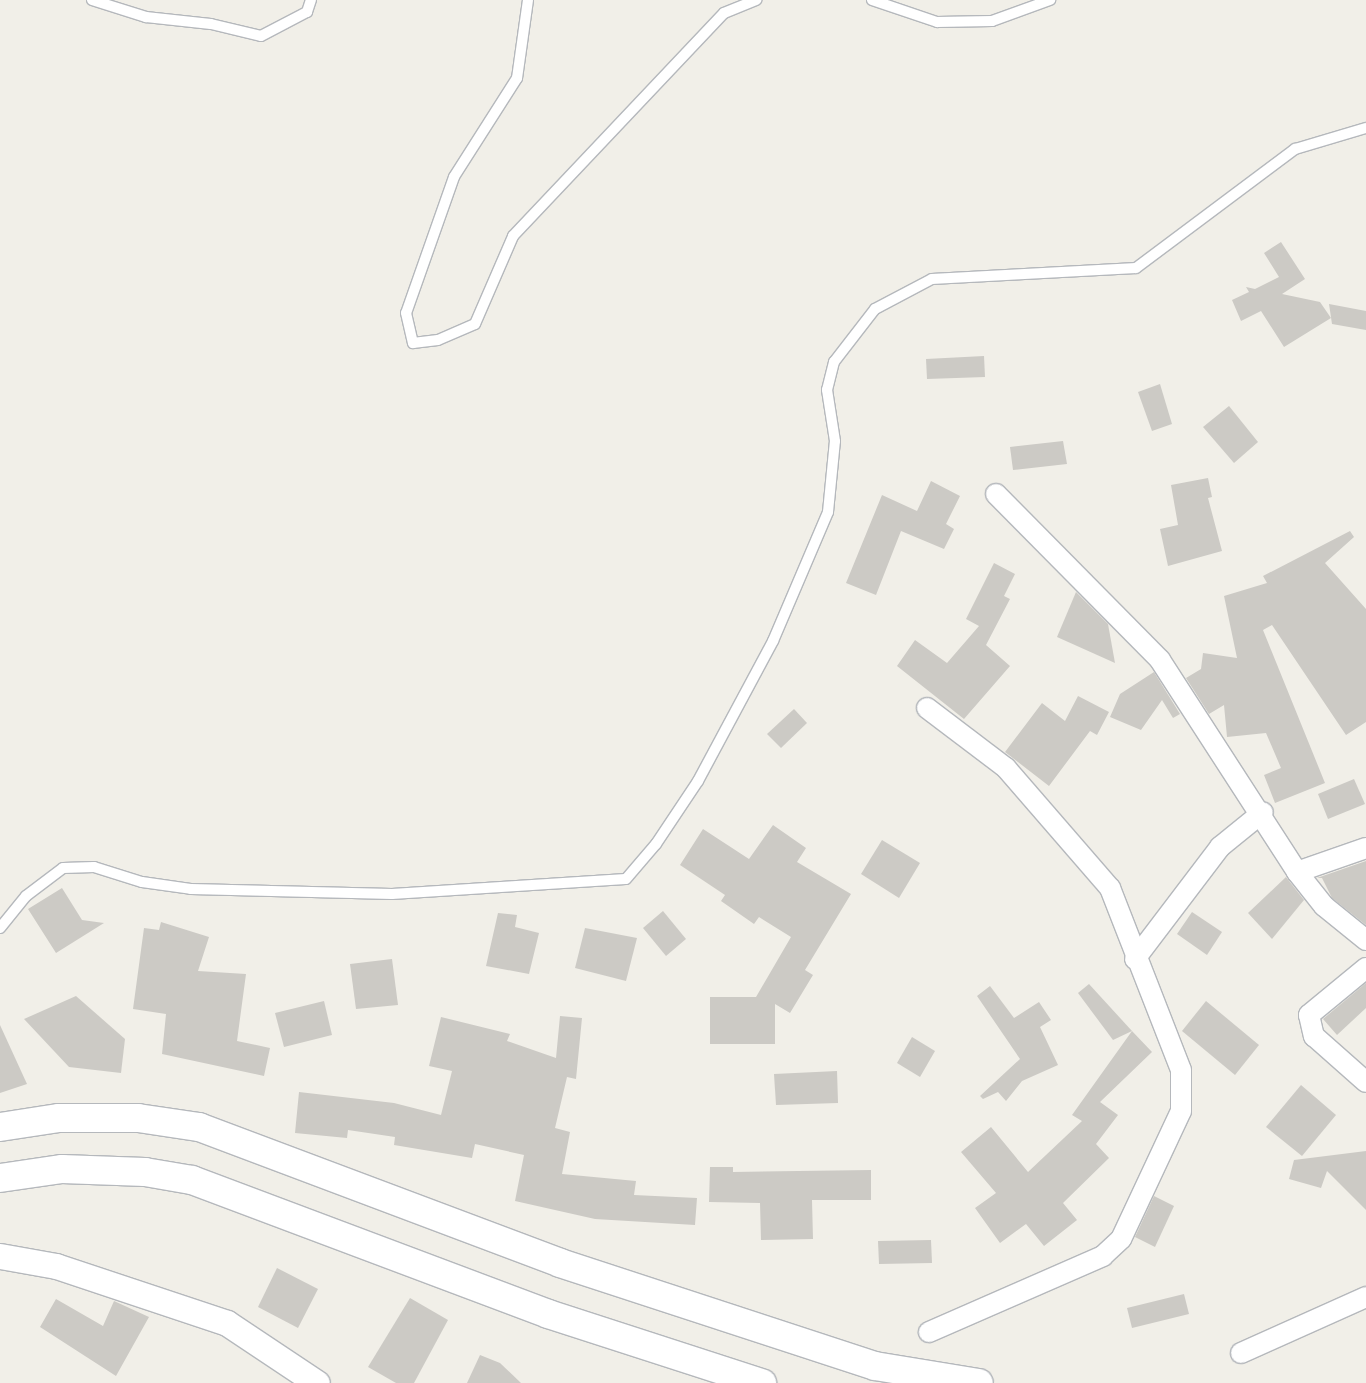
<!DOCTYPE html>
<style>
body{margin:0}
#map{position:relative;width:1366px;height:1383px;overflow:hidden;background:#f1efe8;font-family:"Archivo Narrow",sans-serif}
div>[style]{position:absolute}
.building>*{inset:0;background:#cccac5}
.roads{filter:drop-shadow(1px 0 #b5b8bc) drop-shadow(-1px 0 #b5b8bc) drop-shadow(0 1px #b5b8bc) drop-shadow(0 -1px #b5b8bc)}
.service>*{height:10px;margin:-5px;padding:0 5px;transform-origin:5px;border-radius:5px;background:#fff}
.minor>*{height:20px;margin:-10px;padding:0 10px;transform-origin:10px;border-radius:10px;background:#fff}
.tertiary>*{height:25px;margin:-12.5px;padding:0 12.5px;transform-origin:12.5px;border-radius:12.5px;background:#fff}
.secondary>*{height:28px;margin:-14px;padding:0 14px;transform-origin:14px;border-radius:14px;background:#fff}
span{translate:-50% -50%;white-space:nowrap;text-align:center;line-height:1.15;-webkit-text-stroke:4px #fff;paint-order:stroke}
</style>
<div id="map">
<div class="building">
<i style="clip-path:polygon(1281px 242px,1305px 279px,1282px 294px,1320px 302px,1331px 318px,1284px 347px,1261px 311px,1241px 321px,1232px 300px,1249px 292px,1246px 287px,1255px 289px,1279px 277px,1264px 253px)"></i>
<i style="clip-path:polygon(1329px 304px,1366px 311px,1366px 330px,1332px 324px)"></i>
<i style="clip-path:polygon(984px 356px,985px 377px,927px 379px,926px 359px)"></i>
<i style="clip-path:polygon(1160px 384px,1172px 424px,1152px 431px,1138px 392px)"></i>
<i style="clip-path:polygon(1229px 406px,1258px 442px,1234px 463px,1203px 427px)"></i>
<i style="clip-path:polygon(1063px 441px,1067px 464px,1013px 470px,1010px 447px)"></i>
<i style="clip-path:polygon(1208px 478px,1212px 497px,1208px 498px,1222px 551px,1168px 566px,1160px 529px,1178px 525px,1171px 485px)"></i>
<i style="clip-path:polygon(931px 481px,960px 496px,946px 524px,954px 529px,944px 549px,901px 531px,876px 595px,846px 583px,882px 495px,917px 511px)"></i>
<i style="clip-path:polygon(1350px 531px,1354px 537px,1325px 563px,1366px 609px,1366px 722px,1346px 735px,1272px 625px,1263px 630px,1325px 783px,1275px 803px,1264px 775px,1281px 768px,1266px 733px,1227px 737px,1224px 705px,1209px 714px,1186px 678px,1201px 669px,1203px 653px,1237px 658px,1224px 596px,1267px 583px,1263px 576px)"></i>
<i style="clip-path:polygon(994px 563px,1015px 574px,1004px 596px,1010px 599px,986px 645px,1010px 666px,964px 719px,897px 666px,915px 640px,947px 663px,979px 626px,966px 619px)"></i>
<i style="clip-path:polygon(1076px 592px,1108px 624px,1115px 663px,1057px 637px)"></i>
<i style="clip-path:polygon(1154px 672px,1180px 714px,1173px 718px,1162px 700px,1141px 730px,1110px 717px,1120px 694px)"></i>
<i style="clip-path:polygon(1078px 696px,1109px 712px,1097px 735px,1090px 731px,1049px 786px,1005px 752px,1042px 703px,1065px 721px)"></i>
<i style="clip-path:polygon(794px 709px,807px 723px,781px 748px,767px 734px)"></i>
<i style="clip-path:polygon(1354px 779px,1365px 804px,1328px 819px,1318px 794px)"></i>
<i style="clip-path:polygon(773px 825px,806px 848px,797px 862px,851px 894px,805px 970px,813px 975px,790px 1013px,775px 1004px,775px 1044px,710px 1044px,710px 997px,756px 997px,791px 937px,759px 917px,754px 924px,721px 901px,725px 895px,680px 865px,703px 829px,749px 859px)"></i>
<i style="clip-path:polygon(882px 840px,920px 863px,899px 898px,861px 874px)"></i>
<i style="clip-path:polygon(1366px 861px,1366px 925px,1332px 898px,1322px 878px,1317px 878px)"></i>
<i style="clip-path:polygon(1286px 877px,1304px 900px,1272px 939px,1248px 913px)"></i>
<i style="clip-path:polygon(62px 888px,82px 920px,104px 923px,56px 953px,28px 909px)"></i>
<i style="clip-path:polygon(663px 911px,686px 939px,666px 956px,643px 928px)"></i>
<i style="clip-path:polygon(1192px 912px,1222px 932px,1207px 955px,1177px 934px)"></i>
<i style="clip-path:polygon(498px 913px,517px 915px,515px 927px,539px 933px,529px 974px,486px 966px)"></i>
<i style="clip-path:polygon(161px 922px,209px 937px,198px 971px,246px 974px,237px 1041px,270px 1048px,264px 1076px,162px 1054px,166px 1014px,133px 1009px,144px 928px,159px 930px)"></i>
<i style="clip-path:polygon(585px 928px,637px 938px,626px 981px,575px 968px)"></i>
<i style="clip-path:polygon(392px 959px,398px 1005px,356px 1009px,350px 964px)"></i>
<i style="clip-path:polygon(1366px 983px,1366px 1008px,1337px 1035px,1323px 1019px)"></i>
<i style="clip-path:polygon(1089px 984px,1132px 1031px,1113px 1040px,1078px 993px)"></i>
<i style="clip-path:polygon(990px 986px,1014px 1018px,1039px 1002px,1051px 1020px,1040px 1027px,1058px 1065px,1022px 1081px,1006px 1101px,998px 1092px,983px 1099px,980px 1096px,1020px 1059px,977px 996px)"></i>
<i style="clip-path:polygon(76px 996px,125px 1039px,121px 1073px,69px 1067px,24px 1019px)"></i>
<i style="clip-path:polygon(324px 1001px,332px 1035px,284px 1047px,275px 1013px)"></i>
<i style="clip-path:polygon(1206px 1001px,1259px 1045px,1235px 1075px,1182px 1031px)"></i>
<i style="clip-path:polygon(560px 1016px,582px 1018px,576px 1079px,567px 1077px,555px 1128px,570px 1132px,562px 1174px,636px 1181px,634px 1195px,697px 1198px,695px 1225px,595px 1219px,515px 1201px,524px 1155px,475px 1144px,472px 1158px,394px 1145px,395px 1137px,348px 1130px,347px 1138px,295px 1133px,299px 1092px,394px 1103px,441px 1115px,452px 1071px,429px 1066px,441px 1017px,510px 1034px,507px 1041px,556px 1058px)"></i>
<i style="clip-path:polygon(0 1025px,27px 1084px,0 1093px)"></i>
<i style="clip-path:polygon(1132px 1031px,1152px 1052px,1100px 1102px,1118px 1115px,1096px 1144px,1109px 1158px,1063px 1203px,1077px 1220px,1044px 1246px,1026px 1224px,1000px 1243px,975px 1208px,996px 1193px,961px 1152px,991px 1127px,1028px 1172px,1082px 1121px,1072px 1115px)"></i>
<i style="clip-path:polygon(912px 1037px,935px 1051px,920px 1077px,897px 1063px)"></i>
<i style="clip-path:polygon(837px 1071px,838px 1103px,776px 1105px,774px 1074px)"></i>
<i style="clip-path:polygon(1301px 1085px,1336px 1115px,1302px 1156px,1266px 1127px)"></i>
<i style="clip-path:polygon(1366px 1151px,1366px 1210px,1327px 1171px,1321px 1188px,1289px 1179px,1294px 1160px)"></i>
<i style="clip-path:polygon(710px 1167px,733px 1167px,733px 1172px,871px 1170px,871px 1200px,812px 1200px,813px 1239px,761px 1240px,760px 1203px,709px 1202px)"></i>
<i style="clip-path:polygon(1154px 1196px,1174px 1206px,1155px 1247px,1135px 1237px)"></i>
<i style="clip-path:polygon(931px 1240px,932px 1263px,879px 1264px,878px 1241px)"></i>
<i style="clip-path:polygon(277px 1268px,318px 1289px,298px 1328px,258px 1307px)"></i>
<i style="clip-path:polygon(1184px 1294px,1189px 1314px,1132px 1328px,1127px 1308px)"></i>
<i style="clip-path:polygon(410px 1298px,448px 1320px,414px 1383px,396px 1383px,368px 1367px)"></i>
<i style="clip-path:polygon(56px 1299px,103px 1326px,114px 1301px,149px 1317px,116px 1376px,40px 1327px)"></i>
<i style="clip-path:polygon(480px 1355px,500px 1363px,521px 1383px,467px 1383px)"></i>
</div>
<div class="roads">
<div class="service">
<i style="left:92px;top:0;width:57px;rotate:17.5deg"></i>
<i style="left:146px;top:17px;width:65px;rotate:6.1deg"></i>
<i style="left:211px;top:24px;width:51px;rotate:13.5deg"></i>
<i style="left:261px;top:36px;width:52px;rotate:-27.6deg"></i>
<i style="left:307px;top:12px;width:13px;rotate:-72deg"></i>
<i style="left:528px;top:0;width:79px;rotate:98deg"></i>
<i style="left:517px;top:78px;width:117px;rotate:122.5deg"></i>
<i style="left:454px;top:177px;width:144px;rotate:109.4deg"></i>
<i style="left:406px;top:313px;width:31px;rotate:77deg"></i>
<i style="left:413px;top:343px;width:25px;rotate:-7deg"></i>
<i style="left:438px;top:340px;width:40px;rotate:-23.4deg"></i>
<i style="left:475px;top:324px;width:96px;rotate:-66.6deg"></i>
<i style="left:513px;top:236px;width:307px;rotate:-46.6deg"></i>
<i style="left:724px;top:13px;width:35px;rotate:-22deg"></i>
<i style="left:872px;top:0;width:69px;rotate:18.7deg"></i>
<i style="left:937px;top:22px;width:55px;rotate:-1deg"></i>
<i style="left:992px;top:21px;width:62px;rotate:-19.9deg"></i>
<i style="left:0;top:928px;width:41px;rotate:-50.9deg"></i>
<i style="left:26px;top:896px;width:46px;rotate:-37.1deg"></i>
<i style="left:63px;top:868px;width:31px;rotate:-2deg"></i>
<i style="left:94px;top:867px;width:50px;rotate:17.4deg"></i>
<i style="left:142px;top:882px;width:49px;rotate:8.1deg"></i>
<i style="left:191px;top:889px;width:201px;rotate:1.4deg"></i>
<i style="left:392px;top:894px;width:234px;rotate:-3.7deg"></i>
<i style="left:626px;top:879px;width:46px;rotate:-49.4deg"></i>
<i style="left:656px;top:844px;width:76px;rotate:-56.3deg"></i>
<i style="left:698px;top:781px;width:159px;rotate:-61.8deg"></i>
<i style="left:773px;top:641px;width:140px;rotate:-66.9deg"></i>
<i style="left:828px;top:512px;width:71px;rotate:-84.4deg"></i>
<i style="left:835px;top:441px;width:52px;rotate:-98.9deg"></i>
<i style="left:827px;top:390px;width:29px;rotate:-76deg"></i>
<i style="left:834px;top:362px;width:67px;rotate:-52.3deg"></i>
<i style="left:875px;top:309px;width:64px;rotate:-27.8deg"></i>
<i style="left:932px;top:279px;width:204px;rotate:-3.1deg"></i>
<i style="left:1136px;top:268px;width:199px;rotate:-36.8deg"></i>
<i style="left:1295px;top:149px;width:74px;rotate:-16.5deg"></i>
</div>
<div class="minor">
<i style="left:996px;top:494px;width:233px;rotate:45.3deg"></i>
<i style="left:1160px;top:660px;width:252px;rotate:57.1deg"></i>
<i style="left:1297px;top:872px;width:43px;rotate:51.5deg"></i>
<i style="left:1324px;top:906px;width:54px;rotate:39deg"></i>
<i style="left:927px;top:708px;width:99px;rotate:37.2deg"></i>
<i style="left:1006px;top:768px;width:159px;rotate:49.1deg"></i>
<i style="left:1110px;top:888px;width:195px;rotate:68.7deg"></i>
<i style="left:1181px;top:1070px;width:41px;rotate:90deg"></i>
<i style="left:1181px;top:1111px;width:141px;rotate:115.1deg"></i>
<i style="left:1121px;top:1239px;width:25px;rotate:137deg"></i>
<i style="left:1103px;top:1256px;width:190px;rotate:156.4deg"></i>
<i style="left:1297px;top:872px;width:73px;rotate:-19.2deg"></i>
<i style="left:1135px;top:959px;width:141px;rotate:-52.8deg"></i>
<i style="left:1220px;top:847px;width:55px;rotate:-39.1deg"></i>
<i style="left:1366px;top:968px;width:74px;rotate:140.5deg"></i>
<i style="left:1309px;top:1015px;width:22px;rotate:77deg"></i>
<i style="left:1314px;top:1036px;width:69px;rotate:41.5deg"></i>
<i style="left:1241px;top:1353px;width:137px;rotate:-24.1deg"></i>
</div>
<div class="tertiary">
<i style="left:0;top:1256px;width:57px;rotate:10.1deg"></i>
<i style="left:56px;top:1266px;width:180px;rotate:18.4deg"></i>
<i style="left:227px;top:1323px;width:108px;rotate:33.7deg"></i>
</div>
<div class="secondary">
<i style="left:0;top:1127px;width:60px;rotate:-8.7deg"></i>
<i style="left:59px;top:1118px;width:79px"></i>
<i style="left:138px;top:1118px;width:62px;rotate:8.4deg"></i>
<i style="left:199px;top:1127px;width:386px;rotate:20.6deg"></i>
<i style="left:560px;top:1263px;width:331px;rotate:18.1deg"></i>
<i style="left:875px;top:1366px;width:105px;rotate:9.3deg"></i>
<i style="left:0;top:1178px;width:63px;rotate:-8.3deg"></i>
<i style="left:62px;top:1169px;width:83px;rotate:2.1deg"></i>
<i style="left:145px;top:1172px;width:48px;rotate:9.7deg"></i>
<i style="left:192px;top:1180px;width:380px;rotate:20.6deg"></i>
<i style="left:548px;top:1314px;width:225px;rotate:17.9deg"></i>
</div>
</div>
</div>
